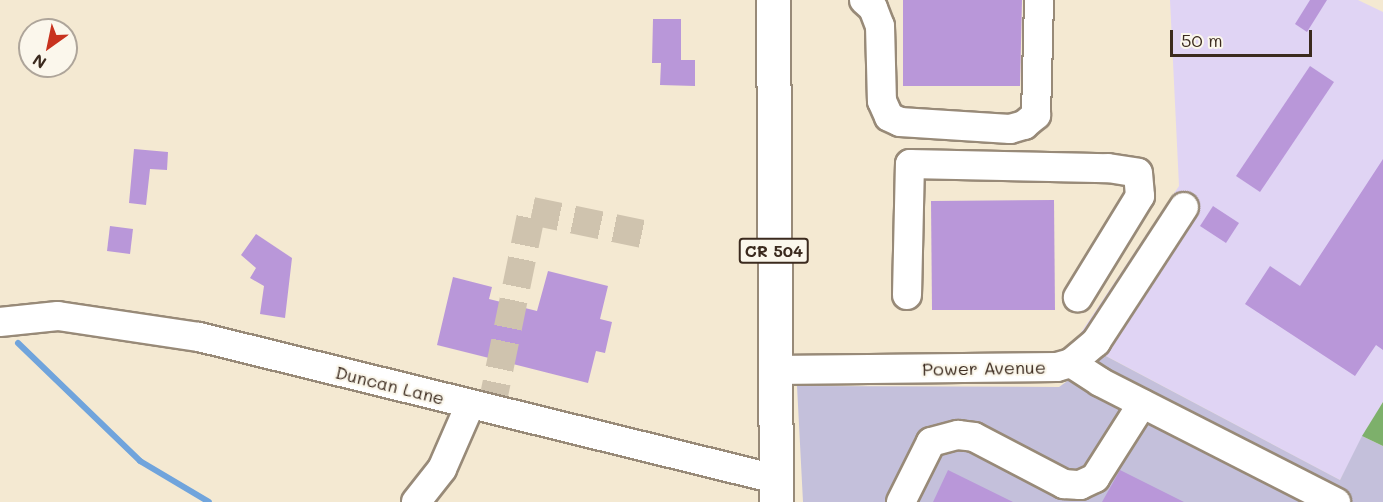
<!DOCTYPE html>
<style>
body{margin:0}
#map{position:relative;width:1383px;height:502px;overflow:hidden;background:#f4e9d2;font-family:Mali,sans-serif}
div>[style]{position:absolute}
.built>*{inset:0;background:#e0d4f4}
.industrial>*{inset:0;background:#c4c0db}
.forest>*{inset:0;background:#7db06b}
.stream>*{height:6px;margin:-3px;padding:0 3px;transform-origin:3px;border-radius:3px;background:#70a4dc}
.building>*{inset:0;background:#b997d9}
.minor-tunnel>*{height:28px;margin-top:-14px;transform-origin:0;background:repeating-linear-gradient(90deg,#cfc3ae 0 28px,transparent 0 42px)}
.roads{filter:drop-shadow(2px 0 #988a78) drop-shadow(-2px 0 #988a78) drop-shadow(0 2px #988a78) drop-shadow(0 -2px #988a78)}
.minor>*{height:28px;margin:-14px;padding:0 14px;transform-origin:14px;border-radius:14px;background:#fff}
.major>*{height:33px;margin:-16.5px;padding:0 16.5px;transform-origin:16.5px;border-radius:16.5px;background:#fff}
span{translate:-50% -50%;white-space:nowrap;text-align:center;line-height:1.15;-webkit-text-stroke:4.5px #fbf7ec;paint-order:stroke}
.shield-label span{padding:2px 4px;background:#fbf7ec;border:2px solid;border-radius:4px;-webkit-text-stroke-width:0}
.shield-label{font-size:16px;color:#3b2a1e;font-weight:700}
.street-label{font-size:18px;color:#3b2a1e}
.north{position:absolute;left:18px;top:18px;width:60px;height:60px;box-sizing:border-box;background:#fbf7ec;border:2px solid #aea59a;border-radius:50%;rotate:213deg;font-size:16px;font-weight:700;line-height:24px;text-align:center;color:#3b2a1e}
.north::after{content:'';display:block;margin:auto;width:21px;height:27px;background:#c8321e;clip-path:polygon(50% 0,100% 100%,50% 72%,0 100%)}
.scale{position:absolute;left:1170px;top:30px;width:142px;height:27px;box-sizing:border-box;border:3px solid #3b2a1e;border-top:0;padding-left:8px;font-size:18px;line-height:21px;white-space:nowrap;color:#3b2a1e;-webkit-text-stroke:4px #fbf7ec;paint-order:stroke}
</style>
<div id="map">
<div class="built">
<i style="clip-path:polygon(1170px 0,1358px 0,1383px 12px,1383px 402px,1340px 480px,1076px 340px,1179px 186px)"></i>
</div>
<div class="industrial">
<i style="clip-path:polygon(1104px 355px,1340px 480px,1362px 436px,1383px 446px,1383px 502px,803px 502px,797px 386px,1059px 387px)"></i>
</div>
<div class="forest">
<i style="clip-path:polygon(1383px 402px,1383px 446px,1362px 436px)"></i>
</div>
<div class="stream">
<i style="left:18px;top:343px;width:170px;rotate:44deg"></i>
<i style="left:140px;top:461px;width:80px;rotate:30.7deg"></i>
</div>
<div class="building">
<i style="clip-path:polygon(903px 0,1022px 0,1020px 86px,903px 86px)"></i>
<i style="clip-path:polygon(1310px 0,1327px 0,1307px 32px,1295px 24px)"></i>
<i style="clip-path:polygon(653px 19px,681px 19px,681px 60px,695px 60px,695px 86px,660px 85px,661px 63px,652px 63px)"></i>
<i style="clip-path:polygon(1310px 66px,1334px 82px,1260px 192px,1236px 176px)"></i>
<i style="clip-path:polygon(134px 149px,168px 152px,167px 170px,150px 169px,146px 205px,129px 203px)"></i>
<i style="clip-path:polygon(1383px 159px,1383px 350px,1376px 345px,1355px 376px,1245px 304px,1270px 266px,1300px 286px)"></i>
<i style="clip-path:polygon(1054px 200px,1055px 310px,932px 310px,931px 201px)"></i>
<i style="clip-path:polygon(1213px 206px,1239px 223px,1226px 243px,1200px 226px)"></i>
<i style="clip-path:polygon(110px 226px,133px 229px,130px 254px,107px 251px)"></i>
<i style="clip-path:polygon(256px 234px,292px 258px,285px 318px,260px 314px,264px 286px,250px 278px,256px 268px,241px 255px)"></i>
<i style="clip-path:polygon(548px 271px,608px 286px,600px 319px,612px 322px,605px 353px,596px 351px,588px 383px,437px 345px,453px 277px,492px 287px,489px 299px,537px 311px)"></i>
<i style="clip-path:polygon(948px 470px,1013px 502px,933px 502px)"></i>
<i style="clip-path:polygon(1120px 470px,1184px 502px,1102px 502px)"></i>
</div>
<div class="minor-tunnel">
<i style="left:491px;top:410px;width:203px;rotate:-78.4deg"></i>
<i style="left:532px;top:211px;width:118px;rotate:11.7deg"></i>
</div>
<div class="roads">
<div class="minor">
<i style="left:864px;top:0;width:12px;rotate:42deg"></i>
<i style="left:873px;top:8px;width:19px;rotate:69deg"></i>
<i style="left:880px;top:26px;width:75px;rotate:88.5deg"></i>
<i style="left:882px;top:101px;width:17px;rotate:66deg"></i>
<i style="left:889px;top:117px;width:12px;rotate:24deg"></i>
<i style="left:900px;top:122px;width:110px;rotate:3.6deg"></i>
<i style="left:1010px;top:129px;width:15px;rotate:-16deg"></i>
<i style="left:1024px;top:125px;width:16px;rotate:-40deg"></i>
<i style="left:1036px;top:115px;width:115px;rotate:-88.5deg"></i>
<i style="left:907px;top:295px;width:131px;rotate:-88.7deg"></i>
<i style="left:910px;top:164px;width:198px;rotate:1.2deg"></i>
<i style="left:1108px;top:168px;width:30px;rotate:9deg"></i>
<i style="left:1138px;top:173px;width:23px;rotate:85deg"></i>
<i style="left:1140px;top:196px;width:119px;rotate:121.5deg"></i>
<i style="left:0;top:322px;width:58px;rotate:-5.9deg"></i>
<i style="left:58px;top:316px;width:143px;rotate:8.5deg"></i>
<i style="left:199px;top:337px;width:594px;rotate:13.83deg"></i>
<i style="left:1071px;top:363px;width:35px;rotate:33deg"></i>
<i style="left:1100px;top:382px;width:265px;rotate:27deg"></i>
<i style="left:775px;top:370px;width:282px;rotate:-0.6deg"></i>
<i style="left:1057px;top:367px;width:15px;rotate:-16deg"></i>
<i style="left:1071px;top:363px;width:33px;rotate:-40deg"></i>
<i style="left:1096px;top:342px;width:161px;rotate:-56.9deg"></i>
<i style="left:416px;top:502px;width:42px;rotate:-51.8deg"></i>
<i style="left:442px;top:469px;width:70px;rotate:-66.4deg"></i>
<i style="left:901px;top:502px;width:67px;rotate:-63.4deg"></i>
<i style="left:931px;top:442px;width:28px;rotate:-15deg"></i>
<i style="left:958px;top:435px;width:16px;rotate:7deg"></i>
<i style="left:974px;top:437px;width:102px;rotate:27.6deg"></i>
<i style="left:1064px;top:484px;width:16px;rotate:4deg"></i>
<i style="left:1080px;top:485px;width:17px;rotate:-25deg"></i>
<i style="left:1095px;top:478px;width:88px;rotate:-57.6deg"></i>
</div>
<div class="major">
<i style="left:773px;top:0;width:502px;rotate:89.66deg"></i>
</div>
</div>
<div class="shield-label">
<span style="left:774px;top:251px">CR 504</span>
</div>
<div class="street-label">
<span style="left:984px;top:368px;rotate:-1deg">Power Avenue</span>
<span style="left:390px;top:385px;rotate:14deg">Duncan Lane</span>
</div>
<div class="north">N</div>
<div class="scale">50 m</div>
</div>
